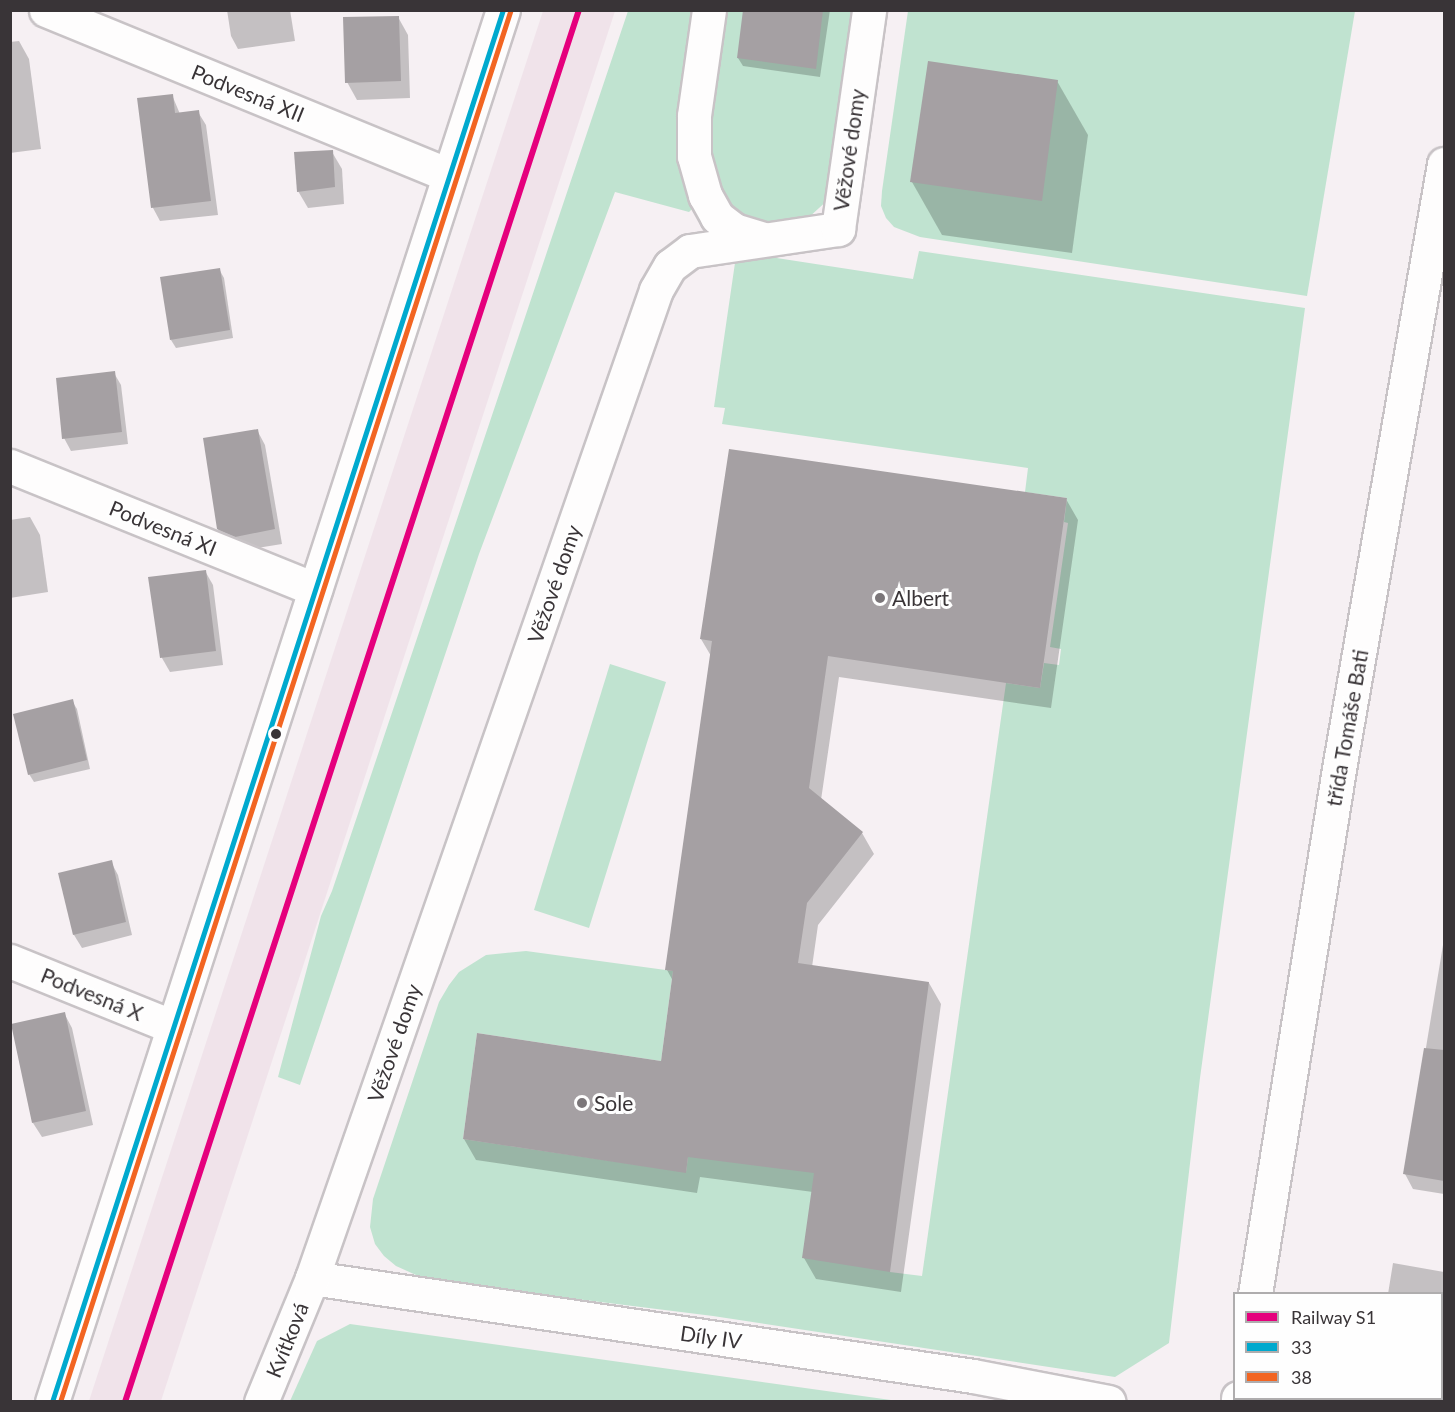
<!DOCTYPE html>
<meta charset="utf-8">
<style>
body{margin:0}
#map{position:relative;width:1455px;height:1412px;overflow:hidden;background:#f6f0f3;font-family:Lato,sans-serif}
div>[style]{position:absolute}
.built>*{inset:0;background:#f0e3ea}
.green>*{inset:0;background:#c0e3d0}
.shadow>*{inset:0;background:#0003}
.building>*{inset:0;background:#a5a0a3}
.roads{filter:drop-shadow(2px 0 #c8c3c6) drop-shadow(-2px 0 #c8c3c6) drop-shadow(0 2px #c8c3c6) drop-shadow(0 -2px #c8c3c6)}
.minor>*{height:33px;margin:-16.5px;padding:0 16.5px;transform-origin:16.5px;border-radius:16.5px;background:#fefdfd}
.major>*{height:33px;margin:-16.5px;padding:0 16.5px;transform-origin:16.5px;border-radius:16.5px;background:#fefdfd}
.bus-1>*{height:4.5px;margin:-2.25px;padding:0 2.25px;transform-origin:2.25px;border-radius:2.25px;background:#00a9ce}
.bus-2>*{height:4.5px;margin:-2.25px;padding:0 2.25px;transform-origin:2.25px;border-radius:2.25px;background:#f26522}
.rail-1>*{height:6px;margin:-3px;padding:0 3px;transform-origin:3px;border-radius:3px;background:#e5007d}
.dots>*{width:16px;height:16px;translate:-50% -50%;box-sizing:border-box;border:3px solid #fefefe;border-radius:50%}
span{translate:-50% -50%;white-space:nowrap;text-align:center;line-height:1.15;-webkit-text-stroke:6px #fefefe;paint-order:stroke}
.street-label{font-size:21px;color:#393437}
.poi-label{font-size:21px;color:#393437}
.left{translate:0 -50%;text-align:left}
.frame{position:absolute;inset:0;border:12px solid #393437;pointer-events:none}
.legend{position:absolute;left:1233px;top:1292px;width:210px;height:108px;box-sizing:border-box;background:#fefefe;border:2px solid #afadae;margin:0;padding:8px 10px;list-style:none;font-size:18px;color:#393437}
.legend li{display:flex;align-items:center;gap:12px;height:30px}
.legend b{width:30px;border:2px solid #afadae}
</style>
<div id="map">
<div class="built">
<i style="clip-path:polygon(543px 11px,615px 11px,161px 1401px,89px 1401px)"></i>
</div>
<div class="green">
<i style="clip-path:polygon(628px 11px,864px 11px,830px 198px,807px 219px,783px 227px,695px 206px,689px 212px,615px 192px,479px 554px,300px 1085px,278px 1077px,321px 916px,332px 891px)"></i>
<i style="clip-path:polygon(908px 11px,1355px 11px,1307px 296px,920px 237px,894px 227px,886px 218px,881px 206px,882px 191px)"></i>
<i style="clip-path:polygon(919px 251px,1305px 308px,1200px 1078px,1169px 1343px,1115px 1377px,713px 1316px,441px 1282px,416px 1275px,396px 1266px,384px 1256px,375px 1244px,370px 1227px,373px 1199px,439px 1002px,449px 985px,459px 972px,486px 955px,526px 951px,673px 971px,661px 1061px,477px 1033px,463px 1139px,686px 1172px,688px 1157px,777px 985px,890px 1272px,922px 1276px,1006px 683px,1040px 688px,1044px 663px,1059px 665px,1061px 649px,1050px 647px,1068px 523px,1064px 522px,1067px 498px,1025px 492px,1028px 468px,722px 424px,725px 408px,714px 407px,736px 256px,750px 254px,913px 279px)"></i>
<i style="clip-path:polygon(610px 664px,666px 682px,589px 928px,534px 910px)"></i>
<i style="clip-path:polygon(350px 1324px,898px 1401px,290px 1401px,317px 1341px)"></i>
</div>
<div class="shadow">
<i style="clip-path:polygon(227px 10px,290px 10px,295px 41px,238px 49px,231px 36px)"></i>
<i style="clip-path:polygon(744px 10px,830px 10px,820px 77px,743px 66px,738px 58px)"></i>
<i style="clip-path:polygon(398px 17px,408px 35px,410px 98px,357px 100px,347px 82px)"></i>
<i style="clip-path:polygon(19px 41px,29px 59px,41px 149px,10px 153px,10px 42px)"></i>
<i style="clip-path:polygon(1057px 81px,1088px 135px,1072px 253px,942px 235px,912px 182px)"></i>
<i style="clip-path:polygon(172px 95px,180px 114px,198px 112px,206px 125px,218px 215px,160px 221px,153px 208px)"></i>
<i style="clip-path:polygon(332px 152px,342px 169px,344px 204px,308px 208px,298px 191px)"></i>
<i style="clip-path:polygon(219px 269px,224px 278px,233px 338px,176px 348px,171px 340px)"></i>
<i style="clip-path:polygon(114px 373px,121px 385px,128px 444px,71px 451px,64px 438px)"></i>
<i style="clip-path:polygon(257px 430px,265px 445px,282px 544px,244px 550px,227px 543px,218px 529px)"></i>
<i style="clip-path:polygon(1066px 499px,1078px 520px,1051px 708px,839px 677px,821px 800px,862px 833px,874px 854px,818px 925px,812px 967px,929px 983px,941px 1004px,901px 1292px,816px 1279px,804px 1258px,813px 1192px,700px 1177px,697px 1193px,476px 1160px,464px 1139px,662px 1063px,673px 981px,667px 970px,711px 656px,701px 639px)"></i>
<i style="clip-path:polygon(30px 517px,40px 535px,48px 592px,10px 598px,10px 520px)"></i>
<i style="clip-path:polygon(205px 571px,213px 585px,223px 665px,170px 672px,162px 658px,150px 578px)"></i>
<i style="clip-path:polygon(72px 701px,77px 709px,90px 769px,34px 782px,29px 774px)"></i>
<i style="clip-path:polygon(111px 862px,118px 875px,132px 935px,82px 948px,74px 935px,59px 874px)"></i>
<i style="clip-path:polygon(1444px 939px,1444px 1194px,1413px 1189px,1405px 1174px)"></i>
<i style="clip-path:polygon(64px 1013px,72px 1028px,93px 1125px,42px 1137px,33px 1123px)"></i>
<i style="clip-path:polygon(1393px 1263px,1444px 1272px,1444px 1373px,1442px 1372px,1442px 1294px,1388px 1294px)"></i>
</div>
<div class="building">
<i style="clip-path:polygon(743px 10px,823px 10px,816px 69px,737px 58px)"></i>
<i style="clip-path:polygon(399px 16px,401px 81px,345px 83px,343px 17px)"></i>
<i style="clip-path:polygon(928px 61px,1058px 80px,1042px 201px,910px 182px)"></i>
<i style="clip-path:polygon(173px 94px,175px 113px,199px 110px,211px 201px,151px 208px,137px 98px)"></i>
<i style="clip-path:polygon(333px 150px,335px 187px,297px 192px,294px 152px)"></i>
<i style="clip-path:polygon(220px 268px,230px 330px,170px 340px,160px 277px)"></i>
<i style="clip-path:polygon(115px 371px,122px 432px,62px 439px,56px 378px)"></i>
<i style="clip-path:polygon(258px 429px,275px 529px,235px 537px,217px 529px,203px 438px)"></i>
<i style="clip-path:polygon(729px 449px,1067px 498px,1040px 688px,828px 656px,809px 788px,863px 832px,807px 903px,798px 963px,929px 982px,890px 1272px,802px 1258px,814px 1173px,688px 1157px,686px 1173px,463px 1139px,477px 1033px,661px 1061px,673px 971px,665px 970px,712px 641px,700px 639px)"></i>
<i style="clip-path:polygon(206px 570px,216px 651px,160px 658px,148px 577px)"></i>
<i style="clip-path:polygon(73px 699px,87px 760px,28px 775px,13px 714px)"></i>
<i style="clip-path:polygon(112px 860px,126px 922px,73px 935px,58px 873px)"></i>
<i style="clip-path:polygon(65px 1012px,86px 1111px,32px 1123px,11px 1024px)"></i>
<i style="clip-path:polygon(1424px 1048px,1444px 1050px,1444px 1181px,1403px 1174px)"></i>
</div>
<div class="roads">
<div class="minor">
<i style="left:46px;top:10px;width:435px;rotate:22.3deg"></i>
<i style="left:709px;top:10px;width:107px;rotate:98.1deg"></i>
<i style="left:694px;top:116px;width:40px;rotate:90deg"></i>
<i style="left:694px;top:156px;width:41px;rotate:74.2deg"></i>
<i style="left:705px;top:195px;width:25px;rotate:61deg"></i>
<i style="left:717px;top:217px;width:21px;rotate:37deg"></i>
<i style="left:734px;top:230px;width:31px;rotate:17deg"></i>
<i style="left:10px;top:466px;width:329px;rotate:22deg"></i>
<i style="left:10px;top:961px;width:176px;rotate:22deg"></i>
<i style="left:312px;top:1278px;width:668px;rotate:8.43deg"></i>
<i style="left:973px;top:1376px;width:138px;rotate:10.8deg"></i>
<i style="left:52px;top:1402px;width:1463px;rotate:-72.05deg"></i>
<i style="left:261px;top:1402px;width:134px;rotate:-67.6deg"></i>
<i style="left:312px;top:1278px;width:1046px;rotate:-70.8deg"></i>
<i style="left:656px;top:290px;width:28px;rotate:-60deg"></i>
<i style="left:670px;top:266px;width:25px;rotate:-37deg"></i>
<i style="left:690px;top:251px;width:150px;rotate:-8.5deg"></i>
<i style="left:838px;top:229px;width:221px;rotate:-81.9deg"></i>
</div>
<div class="major">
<i style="left:1255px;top:1294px;width:538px;rotate:-80.91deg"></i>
<i style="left:1340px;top:763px;width:608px;rotate:-80.15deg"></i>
<i style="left:1238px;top:1402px;width:4px;rotate:-90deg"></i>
</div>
</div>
<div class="bus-1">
<i style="left:52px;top:1402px;width:1463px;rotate:-72.05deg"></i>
</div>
<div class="bus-2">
<i style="left:60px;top:1402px;width:1461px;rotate:-72.06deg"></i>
</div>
<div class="rail-1">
<i style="left:125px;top:1402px;width:1464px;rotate:-71.94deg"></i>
</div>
<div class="dots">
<i style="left:880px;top:598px;background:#7b7679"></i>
<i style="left:276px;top:734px;background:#393437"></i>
<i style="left:582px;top:1103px;background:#7b7679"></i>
</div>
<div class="street-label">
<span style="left:248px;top:93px;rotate:22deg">Podvesná XII</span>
<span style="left:849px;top:150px;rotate:-82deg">Věžové domy</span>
<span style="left:163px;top:528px;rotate:22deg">Podvesná XI</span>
<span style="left:554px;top:584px;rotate:-71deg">Věžové domy</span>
<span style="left:1347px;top:728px;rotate:-80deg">třída Tomáše Bati</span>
<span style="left:92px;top:994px;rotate:22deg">Podvesná X</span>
<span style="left:394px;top:1043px;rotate:-71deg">Věžové domy</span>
<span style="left:711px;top:1337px;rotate:8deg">Díly IV</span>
<span style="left:287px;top:1340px;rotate:-68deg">Kvítková</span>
</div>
<div class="poi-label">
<span class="left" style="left:892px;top:598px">Albert</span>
<span class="left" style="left:594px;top:1103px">Sole</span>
</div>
<div class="frame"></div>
<ul class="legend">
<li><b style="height:8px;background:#e5007d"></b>Railway S1</li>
<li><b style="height:8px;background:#00a9ce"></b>33</li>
<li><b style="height:8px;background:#f26522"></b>38</li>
</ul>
</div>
